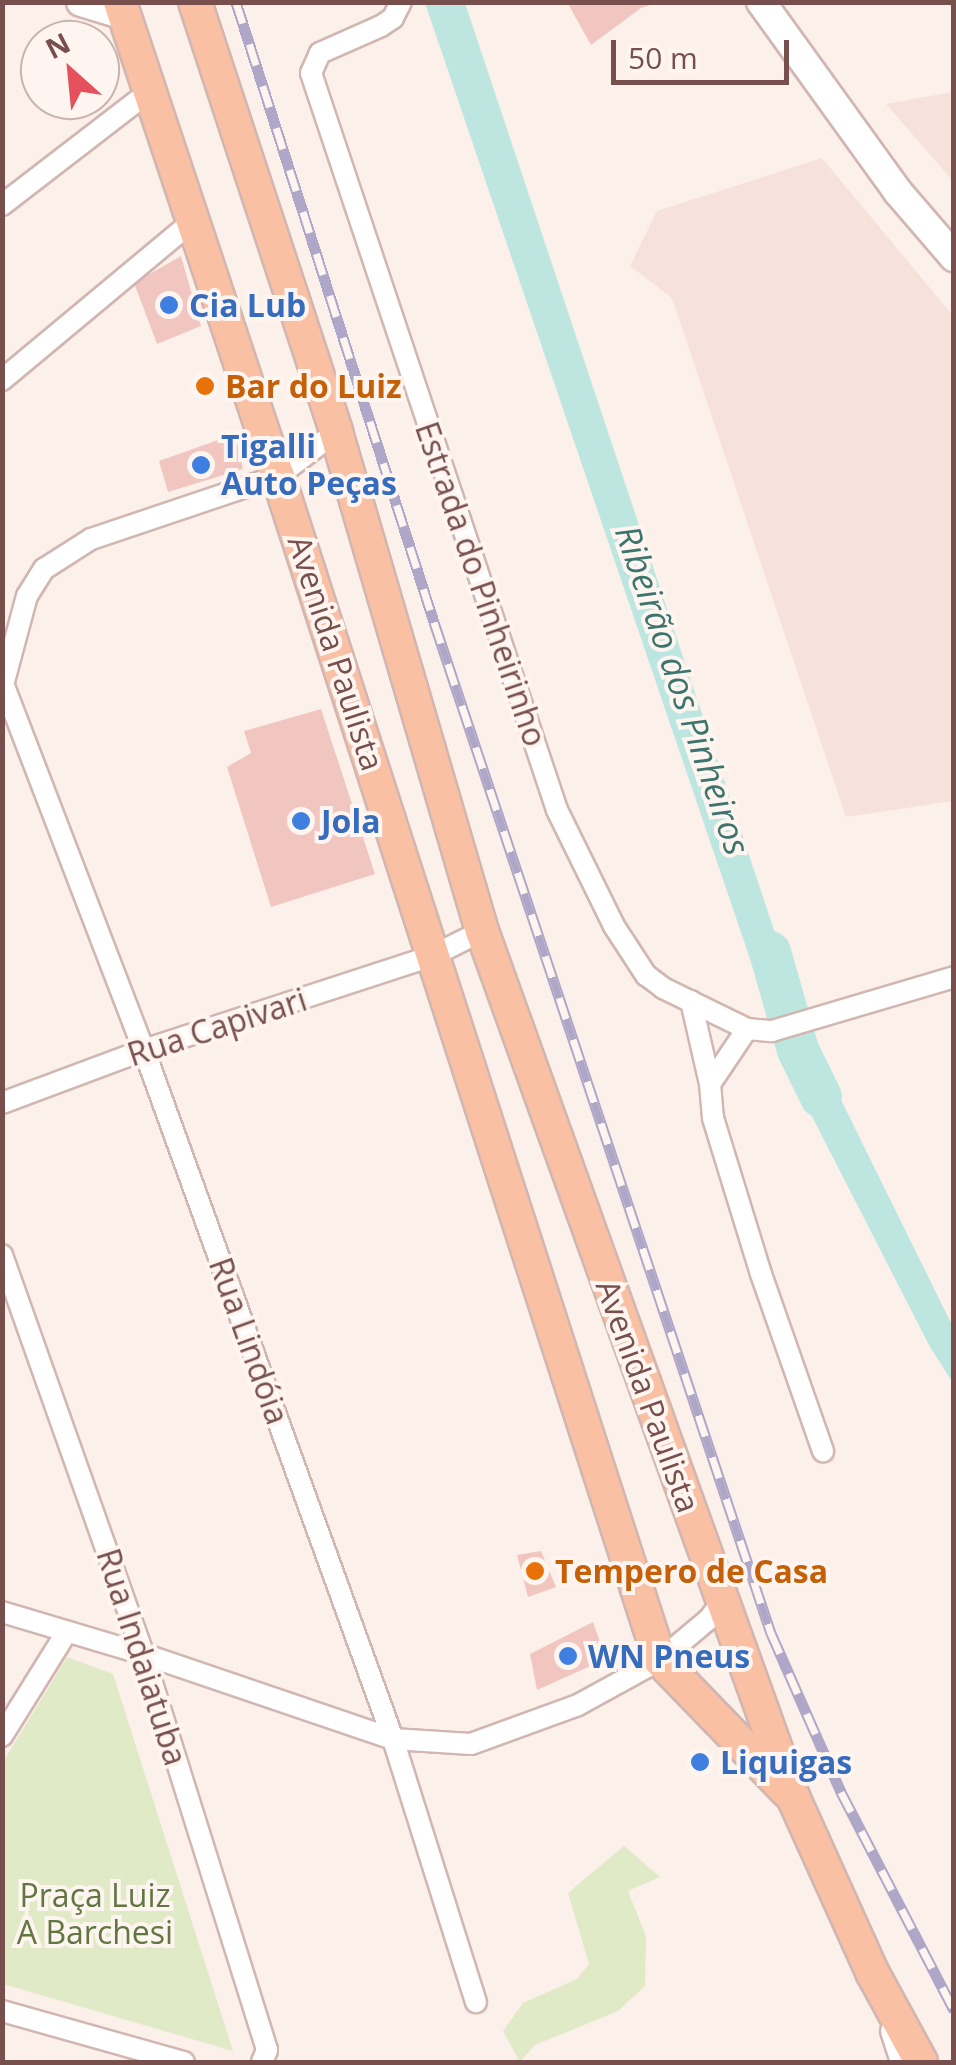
<!DOCTYPE html>
<meta charset="utf-8">
<style>
body{margin:0}
#map{position:relative;width:956px;height:2065px;overflow:hidden;background:#fcf0ea;font-family:"Open Sans",sans-serif}
div>[style]{position:absolute}
.residential>*{inset:0;background:#f6e2db}
.green>*{inset:0;background:#e0eac7}
.water>*{inset:0;background:#bee6e0}
.river>*{height:42px;margin:-21px;padding:0 21px;transform-origin:21px;border-radius:21px;background:#bee6e0}
.building>*{inset:0;background:#f1c6c1}
.roads{filter:drop-shadow(2px 0 #d1b6b1) drop-shadow(-2px 0 #d1b6b1) drop-shadow(0 2px #d1b6b1) drop-shadow(0 -2px #d1b6b1)}
.minor>*{height:20px;margin:-10px;padding:0 10px;transform-origin:10px;border-radius:10px;background:#fff}
.secondary>*{height:28px;margin:-14px;padding:0 14px;transform-origin:14px;border-radius:14px;background:#fff}
.primary>*{height:32px;margin:-16px;padding:0 16px;transform-origin:16px;border-radius:16px;background:#f9c0a4}
.rail>*{height:11px;margin-top:-5.5px;transform-origin:0;background:repeating-linear-gradient(90deg,#fff5f0 0 22px,#afa7c7 0 44px);box-sizing:border-box;border-block:2px solid #afa7c7}
.dots>*{width:28px;height:28px;translate:-50% -50%;box-sizing:border-box;border:5px solid #fff5f0;border-radius:50%}
span{translate:-50% -50%;white-space:nowrap;text-align:center;line-height:1.15;-webkit-text-stroke:8px #fff5f0;paint-order:stroke}
.shop-label{font-size:32px;color:#366cbe;font-weight:700}
.left{translate:0 -50%;text-align:left}
.food-label{font-size:32px;color:#c56008;font-weight:700}
.street-label{font-size:32px;color:#774f4d}
.park-label{font-size:32px;color:#617741}
.water-label{font-size:35px;color:#3d746d;font-style:italic}
.frame{position:absolute;inset:0;border:5px solid #774f4d;pointer-events:none}
.north{position:absolute;left:20px;top:20px;width:100px;height:100px;box-sizing:border-box;background:#fff5f0;border:2px solid #c9b3af;border-radius:50%;rotate:333deg;font-size:28px;font-weight:700;line-height:40px;text-align:center;color:#774f4d}
.north::after{content:'';display:block;margin:auto;width:35px;height:45px;background:#e4515c;clip-path:polygon(50% 0,100% 100%,50% 72%,0 100%)}
.scale{position:absolute;left:611px;top:40px;width:178px;height:45px;box-sizing:border-box;border:5px solid #774f4d;border-top:0;padding-left:12px;font-size:30px;line-height:35px;white-space:nowrap;color:#774f4d;-webkit-text-stroke:8px #fff5f0;paint-order:stroke}
</style>
<div id="map">
<div class="residential">
<i style="clip-path:polygon(953px 92px,954px 92px,953px 181px,886px 104px)"></i>
<i style="clip-path:polygon(822px 158px,954px 317px,953px 801px,846px 817px,672px 298px,630px 266px,657px 211px)"></i>
</div>
<div class="green">
<i style="clip-path:polygon(67px 1657px,113px 1674px,233px 2051px,3px 1984px,3px 1762px)"></i>
<i style="clip-path:polygon(624px 1846px,660px 1877px,628px 1891px,646px 1936px,645px 1986px,618px 2011px,535px 2045px,520px 2062px,503px 2031px,523px 2003px,577px 1979px,589px 1964px,568px 1893px)"></i>
</div>
<div class="water">
<i style="clip-path:polygon(425px 3px,465px 3px,800px 1008px,766px 1006px)"></i>
<i style="clip-path:polygon(811px 1039px,953px 1327px,953px 1383px,930px 1347px,779px 1052px)"></i>
</div>
<div class="river">
<i style="left:770px;top:952px;width:102px;rotate:74.1deg"></i>
<i style="left:798px;top:1050px;width:52px;rotate:63.9deg"></i>
</div>
<div class="building">
<i style="clip-path:polygon(567px 2px,656px 2px,656px 3px,641px 8px,591px 45px)"></i>
<i style="clip-path:polygon(181px 256px,201px 326px,157px 344px,134px 283px)"></i>
<i style="clip-path:polygon(235px 434px,243px 469px,168px 492px,159px 461px)"></i>
<i style="clip-path:polygon(321px 709px,375px 874px,271px 907px,227px 767px,251px 753px,244px 731px)"></i>
<i style="clip-path:polygon(541px 1551px,556px 1587px,528px 1597px,517px 1555px)"></i>
<i style="clip-path:polygon(593px 1622px,606px 1659px,537px 1690px,530px 1654px)"></i>
</div>
<div class="roads">
<div class="minor">
<i style="left:401px;top:2px;width:18px;rotate:117deg"></i>
<i style="left:393px;top:18px;width:14px;rotate:146deg"></i>
<i style="left:381px;top:26px;width:67px;rotate:156.1deg"></i>
<i style="left:320px;top:53px;width:22px;rotate:114deg"></i>
<i style="left:311px;top:73px;width:777px;rotate:71.54deg"></i>
<i style="left:557px;top:810px;width:129px;rotate:63.8deg"></i>
<i style="left:614px;top:926px;width:59px;rotate:56.9deg"></i>
<i style="left:646px;top:975px;width:21px;rotate:37deg"></i>
<i style="left:663px;top:988px;width:93px;rotate:26deg"></i>
<i style="left:747px;top:1029px;width:25px;rotate:5deg"></i>
<i style="left:772px;top:1031px;width:190px;rotate:-16.5deg"></i>
<i style="left:2px;top:205px;width:187px;rotate:-37.6deg"></i>
<i style="left:2px;top:380px;width:249px;rotate:-39.8deg"></i>
<i style="left:4px;top:686px;width:390px;rotate:69deg"></i>
<i style="left:144px;top:1050px;width:733px;rotate:70.13deg"></i>
<i style="left:393px;top:1739px;width:276px;rotate:72.5deg"></i>
<i style="left:2px;top:689px;width:96px;rotate:-75deg"></i>
<i style="left:27px;top:596px;width:32px;rotate:-58deg"></i>
<i style="left:44px;top:569px;width:56px;rotate:-32.6deg"></i>
<i style="left:91px;top:539px;width:197px;rotate:-18.6deg"></i>
<i style="left:278px;top:476px;width:73px;rotate:-37.2deg"></i>
<i style="left:691px;top:1001px;width:85px;rotate:77.1deg"></i>
<i style="left:747px;top:1029px;width:66px;rotate:123.9deg"></i>
<i style="left:710px;top:1084px;width:34px;rotate:85deg"></i>
<i style="left:713px;top:1118px;width:163px;rotate:72.9deg"></i>
<i style="left:761px;top:1274px;width:188px;rotate:70.7deg"></i>
<i style="left:2px;top:1103px;width:152px;rotate:-20.5deg"></i>
<i style="left:144px;top:1050px;width:305px;rotate:-18.1deg"></i>
<i style="left:434px;top:955px;width:54px;rotate:-26.6deg"></i>
<i style="left:2px;top:1255px;width:423px;rotate:70.5deg"></i>
<i style="left:143px;top:1654px;width:415px;rotate:72.6deg"></i>
<i style="left:267px;top:2050px;width:13px;rotate:113deg"></i>
<i style="left:2px;top:1612px;width:147px;rotate:16.6deg"></i>
<i style="left:143px;top:1654px;width:264px;rotate:18.8deg"></i>
<i style="left:393px;top:1739px;width:78px;rotate:3.7deg"></i>
<i style="left:471px;top:1744px;width:114px;rotate:-20deg"></i>
<i style="left:578px;top:1705px;width:94px;rotate:-28.8deg"></i>
<i style="left:660px;top:1660px;width:64px;rotate:-39.9deg"></i>
<i style="left:709px;top:1619px;width:21px;rotate:-53deg"></i>
<i style="left:2px;top:1736px;width:121px;rotate:-58.1deg"></i>
<i style="left:2px;top:2011px;width:189px;rotate:15.7deg"></i>
<i style="left:891px;top:2031px;width:33px;rotate:72deg"></i>
</div>
<div class="secondary">
<i style="left:81px;top:2px;width:45px;rotate:16.8deg"></i>
<i style="left:761px;top:2px;width:234px;rotate:54.2deg"></i>
<i style="left:898px;top:192px;width:86px;rotate:49.3deg"></i>
</div>
<div class="primary">
<i style="left:120px;top:2px;width:500px;rotate:71.6deg"></i>
<i style="left:278px;top:476px;width:1244px;rotate:72.12deg"></i>
<i style="left:660px;top:1660px;width:184px;rotate:45.9deg"></i>
<i style="left:195px;top:2px;width:453px;rotate:71.8deg"></i>
<i style="left:336px;top:432px;width:520px;rotate:73.69deg"></i>
<i style="left:482px;top:931px;width:922px;rotate:70.23deg"></i>
<i style="left:794px;top:1799px;width:190px;rotate:65.7deg"></i>
<i style="left:872px;top:1972px;width:102px;rotate:61.4deg"></i>
</div>
</div>
<div class="rail">
<i style="left:236px;top:2px;width:651px;rotate:72.29deg"></i>
<i style="left:434px;top:622px;width:1066px;rotate:71.57deg"></i>
<i style="left:771px;top:1633px;width:174px;rotate:66.2deg"></i>
<i style="left:841px;top:1792px;width:246px;rotate:62.6deg"></i>
</div>
<div class="dots">
<i style="left:169px;top:305px;background:#3f7fe0"></i>
<i style="left:205px;top:386px;background:#e8710a"></i>
<i style="left:201px;top:465px;background:#3f7fe0"></i>
<i style="left:301px;top:821px;background:#3f7fe0"></i>
<i style="left:535px;top:1571px;background:#e8710a"></i>
<i style="left:568px;top:1656px;background:#3f7fe0"></i>
<i style="left:700px;top:1762px;background:#3f7fe0"></i>
</div>
<div class="shop-label">
<span class="left" style="left:189px;top:305px">Cia Lub</span>
<span class="left" style="left:221px;top:465px">Tigalli<br>Auto Peças</span>
<span class="left" style="left:321px;top:821px">Jola</span>
<span class="left" style="left:588px;top:1656px">WN Pneus</span>
<span class="left" style="left:720px;top:1762px">Liquigas</span>
</div>
<div class="food-label">
<span class="left" style="left:225px;top:386px">Bar do Luiz</span>
<span class="left" style="left:555px;top:1571px">Tempero de Casa</span>
</div>
<div class="street-label">
<span style="left:481px;top:584px;rotate:71deg">Estrada do Pinheirinho</span>
<span style="left:336px;top:653px;rotate:72deg">Avenida Paulista</span>
<span style="left:217px;top:1027px;rotate:-18deg">Rua Capivari</span>
<span style="left:249px;top:1341px;rotate:70deg">Rua Lindóia</span>
<span style="left:648px;top:1396px;rotate:70deg">Avenida Paulista</span>
<span style="left:142px;top:1657px;rotate:72deg">Rua Indaiatuba</span>
</div>
<div class="park-label">
<span style="left:95px;top:1914px">Praça Luiz<br>A Barchesi</span>
</div>
<div class="water-label">
<span style="left:683px;top:690px;rotate:71deg">Ribeirão dos Pinheiros</span>
</div>
<div class="frame"></div>
<div class="north">N</div>
<div class="scale">50 m</div>
</div>
